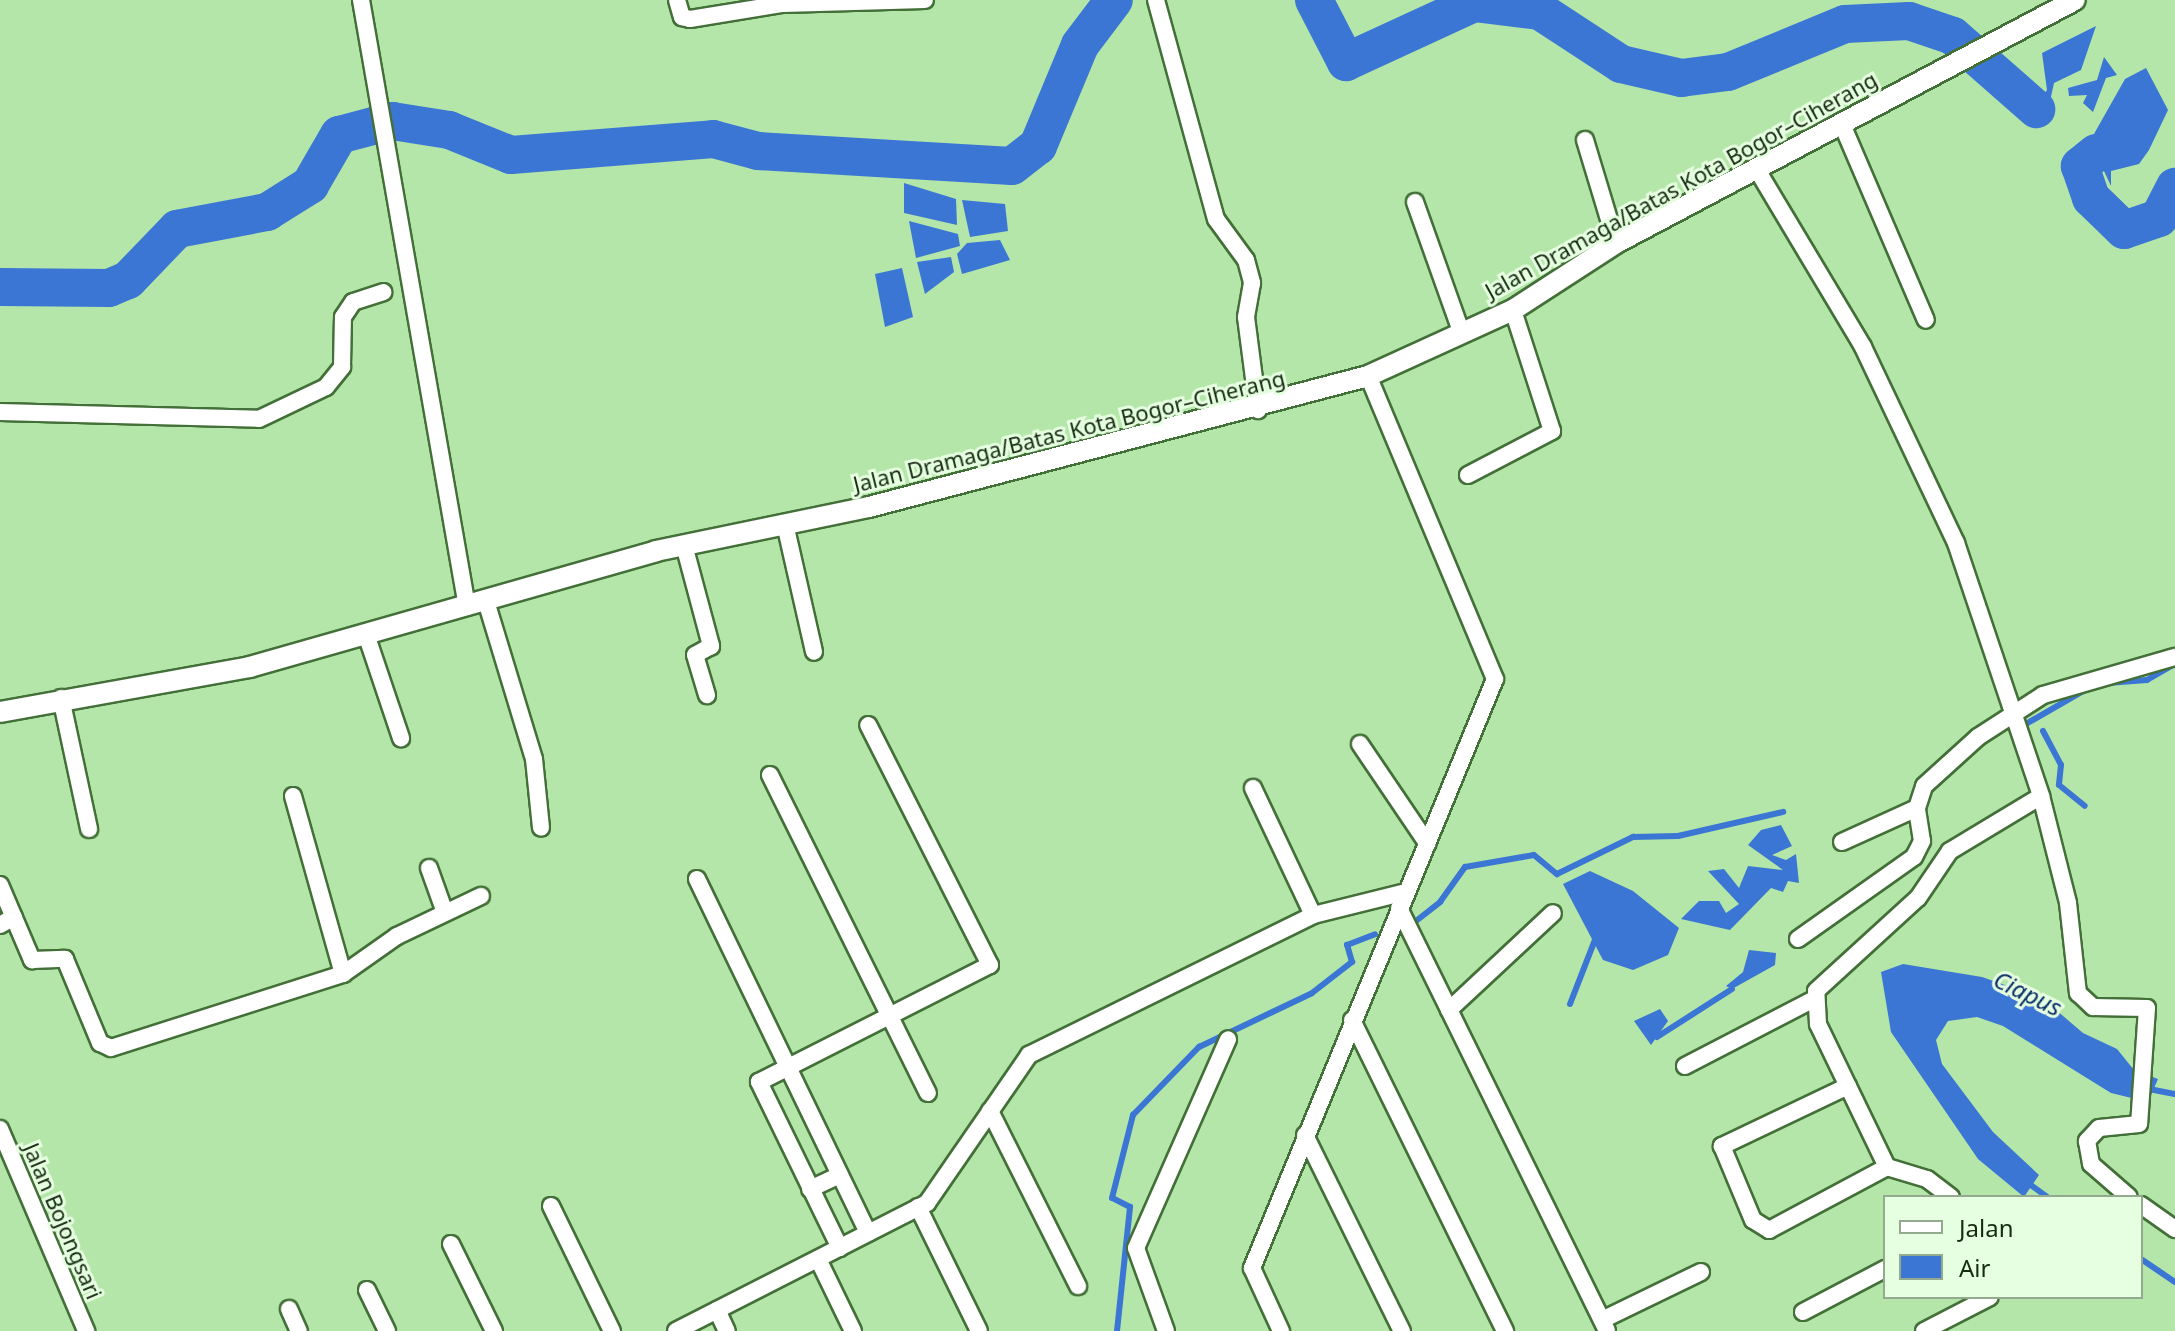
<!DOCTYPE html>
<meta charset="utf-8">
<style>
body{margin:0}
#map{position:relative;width:2175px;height:1331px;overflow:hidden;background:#b4e6a9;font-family:"Noto Sans",sans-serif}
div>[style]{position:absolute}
.water>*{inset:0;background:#3b76d4}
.stream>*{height:6px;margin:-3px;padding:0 3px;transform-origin:3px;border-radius:3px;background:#3b76d4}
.river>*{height:38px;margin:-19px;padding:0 19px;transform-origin:19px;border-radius:19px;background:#3b76d4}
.roads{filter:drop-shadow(2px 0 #436f38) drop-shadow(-2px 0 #436f38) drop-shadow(0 2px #436f38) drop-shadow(0 -2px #436f38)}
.minor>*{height:16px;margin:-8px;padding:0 8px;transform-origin:8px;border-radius:8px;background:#fff}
.tertiary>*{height:20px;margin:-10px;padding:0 10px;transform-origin:10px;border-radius:10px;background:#fff}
span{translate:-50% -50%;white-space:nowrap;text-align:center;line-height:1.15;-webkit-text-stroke:6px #e6ffe0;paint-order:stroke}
.street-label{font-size:22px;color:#172a12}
.water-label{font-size:24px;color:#082f6a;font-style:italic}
.legend{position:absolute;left:1883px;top:1195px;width:260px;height:104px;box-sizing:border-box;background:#e6ffe0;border:2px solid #93aa8e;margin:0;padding:10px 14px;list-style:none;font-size:24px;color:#172a12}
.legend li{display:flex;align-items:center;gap:16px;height:40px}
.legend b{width:40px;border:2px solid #93aa8e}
</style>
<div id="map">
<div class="water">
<i style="clip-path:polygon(2096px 26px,2081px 70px,2054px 83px,2047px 115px,2032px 127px,2030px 115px,2047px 90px,2042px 53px)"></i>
<i style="clip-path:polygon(2104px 57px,2117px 75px,2106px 78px,2093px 112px,2083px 103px,2087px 95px,2069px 96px,2068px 88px,2097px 80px)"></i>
<i style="clip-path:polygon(2146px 68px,2168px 110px,2149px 150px,2139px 164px,2111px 171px,2111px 186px,2090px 141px,2125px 79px)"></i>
<i style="clip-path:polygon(904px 183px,956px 199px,957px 225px,904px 213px)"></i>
<i style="clip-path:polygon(962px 200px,1005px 204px,1008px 231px,970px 237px)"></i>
<i style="clip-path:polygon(909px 221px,958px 234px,960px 246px,916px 258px)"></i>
<i style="clip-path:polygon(1000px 240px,1010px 260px,962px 274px,957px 254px,967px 243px)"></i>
<i style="clip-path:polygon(951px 257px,954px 272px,925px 294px,917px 262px)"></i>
<i style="clip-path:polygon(902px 268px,913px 317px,885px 327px,875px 274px)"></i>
<i style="clip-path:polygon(1781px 825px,1792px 846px,1772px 855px,1786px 860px,1796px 854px,1799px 883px,1788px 881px,1783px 892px,1771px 888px,1730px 930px,1681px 919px,1699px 901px,1719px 901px,1726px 913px,1739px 904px,1708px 871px,1724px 869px,1739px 888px,1748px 866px,1783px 870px,1748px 845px,1761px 830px)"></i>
<i style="clip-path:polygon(1590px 871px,1633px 891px,1679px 928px,1668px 955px,1633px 970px,1603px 960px,1563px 884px)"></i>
<i style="clip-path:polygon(1749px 950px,1776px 953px,1775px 965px,1732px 989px,1726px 986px,1743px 972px)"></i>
<i style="clip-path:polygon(1903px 964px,1982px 977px,2042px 998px,2083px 1033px,2117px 1049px,2134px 1070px,2158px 1079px,2148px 1102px,2111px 1093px,2003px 1026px,1977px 1017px,1948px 1021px,1936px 1040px,1942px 1064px,1993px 1132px,2039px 1175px,2024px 1197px,1978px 1159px,1891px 1032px,1881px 972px)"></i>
<i style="clip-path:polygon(1660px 1009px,1668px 1021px,1651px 1045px,1634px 1021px)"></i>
</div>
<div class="stream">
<i style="left:2107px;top:683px;width:40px;rotate:-4.3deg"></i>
<i style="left:2147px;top:680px;width:32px;rotate:-30deg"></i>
<i style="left:2024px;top:725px;width:70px;rotate:-29.8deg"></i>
<i style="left:2043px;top:731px;width:38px;rotate:62deg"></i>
<i style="left:2061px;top:765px;width:20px;rotate:96deg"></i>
<i style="left:2059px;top:785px;width:33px;rotate:39deg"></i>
<i style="left:1416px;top:921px;width:31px;rotate:-38deg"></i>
<i style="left:1440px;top:902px;width:43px;rotate:-54.5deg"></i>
<i style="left:1465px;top:867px;width:70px;rotate:-9.9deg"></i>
<i style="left:1534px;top:855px;width:30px;rotate:40deg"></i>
<i style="left:1557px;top:874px;width:85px;rotate:-26deg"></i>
<i style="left:1633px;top:837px;width:45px;rotate:-1.3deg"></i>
<i style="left:1678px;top:836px;width:108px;rotate:-12.9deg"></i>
<i style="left:1570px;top:1004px;width:69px;rotate:-68.7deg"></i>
<i style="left:1657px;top:1037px;width:89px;rotate:-32.6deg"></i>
<i style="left:2149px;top:1089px;width:26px;rotate:11deg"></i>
<i style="left:2028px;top:1183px;width:24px;rotate:36deg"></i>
<i style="left:2141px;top:1259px;width:41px;rotate:34.1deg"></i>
<i style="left:1117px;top:1331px;width:125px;rotate:-84deg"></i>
<i style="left:1130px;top:1207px;width:20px;rotate:-153deg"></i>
<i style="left:1112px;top:1198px;width:86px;rotate:-75.8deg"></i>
<i style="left:1133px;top:1115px;width:95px;rotate:-45.9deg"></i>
<i style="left:1199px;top:1047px;width:125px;rotate:-25.5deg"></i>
<i style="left:1312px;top:993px;width:51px;rotate:-37.8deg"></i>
<i style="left:1352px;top:962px;width:18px;rotate:-106deg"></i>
<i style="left:1347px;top:945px;width:30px;rotate:-21deg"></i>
</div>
<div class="river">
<i style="left:1314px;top:0;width:70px;rotate:62.7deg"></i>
<i style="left:1346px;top:62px;width:141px;rotate:-24.7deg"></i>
<i style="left:1474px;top:3px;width:66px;rotate:6.9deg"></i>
<i style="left:1540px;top:11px;width:97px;rotate:33.2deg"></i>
<i style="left:1621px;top:64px;width:62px;rotate:13.1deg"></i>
<i style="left:1681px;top:78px;width:47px;rotate:-7.3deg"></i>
<i style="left:1728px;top:72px;width:126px;rotate:-22.3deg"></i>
<i style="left:1845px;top:24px;width:64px;rotate:-2.7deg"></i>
<i style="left:1909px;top:21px;width:46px;rotate:18.8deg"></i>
<i style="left:1953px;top:36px;width:111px;rotate:41.3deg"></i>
<i style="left:2096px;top:153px;width:21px;rotate:141deg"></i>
<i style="left:2080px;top:166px;width:34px;rotate:71deg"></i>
<i style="left:2091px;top:198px;width:46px;rotate:44.1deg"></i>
<i style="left:2124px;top:230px;width:37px;rotate:-19deg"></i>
<i style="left:2159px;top:218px;width:35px;rotate:-63deg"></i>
<i style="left:0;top:287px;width:109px;rotate:0.5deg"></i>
<i style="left:109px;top:288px;width:21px;rotate:-23deg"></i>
<i style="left:128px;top:280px;width:71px;rotate:-46.1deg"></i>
<i style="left:177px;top:229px;width:92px;rotate:-10.7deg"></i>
<i style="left:267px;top:212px;width:51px;rotate:-32.1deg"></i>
<i style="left:310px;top:185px;width:58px;rotate:-59.9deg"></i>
<i style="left:339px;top:135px;width:55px;rotate:-14.8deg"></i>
<i style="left:392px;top:121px;width:58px;rotate:9deg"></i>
<i style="left:449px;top:130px;width:67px;rotate:22deg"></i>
<i style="left:511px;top:155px;width:203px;rotate:-4.5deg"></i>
<i style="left:713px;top:139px;width:47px;rotate:14.9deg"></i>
<i style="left:758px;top:151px;width:254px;rotate:3.4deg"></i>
<i style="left:1012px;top:166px;width:33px;rotate:-38deg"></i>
<i style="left:1038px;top:146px;width:109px;rotate:-67.4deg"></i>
<i style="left:1080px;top:45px;width:56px;rotate:-52.9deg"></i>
</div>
<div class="roads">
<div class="minor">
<i style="left:361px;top:0;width:616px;rotate:80.09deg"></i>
<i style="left:677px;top:0;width:18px;rotate:74deg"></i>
<i style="left:682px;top:17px;width:8px;rotate:14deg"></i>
<i style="left:690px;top:19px;width:94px;rotate:-9.2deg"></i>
<i style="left:783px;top:4px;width:142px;rotate:-1.6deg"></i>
<i style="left:1156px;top:0;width:227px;rotate:74.7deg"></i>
<i style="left:1216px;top:219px;width:51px;rotate:53.8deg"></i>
<i style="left:1246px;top:260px;width:24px;rotate:75deg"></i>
<i style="left:1252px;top:283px;width:35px;rotate:100deg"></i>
<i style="left:1246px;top:317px;width:94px;rotate:82.6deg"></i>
<i style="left:1841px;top:122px;width:215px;rotate:66.8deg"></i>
<i style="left:1585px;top:140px;width:108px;rotate:73.2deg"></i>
<i style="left:1759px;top:173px;width:203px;rotate:59.1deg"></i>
<i style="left:1863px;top:347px;width:217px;rotate:64.6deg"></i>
<i style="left:1956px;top:543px;width:267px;rotate:71.4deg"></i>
<i style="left:2041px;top:796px;width:110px;rotate:75.8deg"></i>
<i style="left:2068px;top:903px;width:91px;rotate:83.7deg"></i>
<i style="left:2078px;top:993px;width:21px;rotate:43deg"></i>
<i style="left:2093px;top:1007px;width:54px;rotate:1.1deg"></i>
<i style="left:2147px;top:1008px;width:116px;rotate:93.9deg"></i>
<i style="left:2139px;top:1124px;width:40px;rotate:174.3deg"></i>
<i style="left:2099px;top:1128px;width:18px;rotate:133deg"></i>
<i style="left:2087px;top:1141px;width:23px;rotate:80deg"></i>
<i style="left:2091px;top:1164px;width:50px;rotate:41deg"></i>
<i style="left:1415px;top:202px;width:137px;rotate:70.4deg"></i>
<i style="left:0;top:412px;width:259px;rotate:1.5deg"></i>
<i style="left:259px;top:419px;width:74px;rotate:-25.5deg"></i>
<i style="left:326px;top:387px;width:26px;rotate:-51deg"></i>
<i style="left:342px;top:367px;width:50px;rotate:-88.9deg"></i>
<i style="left:343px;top:317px;width:18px;rotate:-56deg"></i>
<i style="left:353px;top:302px;width:32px;rotate:-18deg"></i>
<i style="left:1468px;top:475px;width:95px;rotate:-27.6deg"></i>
<i style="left:1552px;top:431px;width:127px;rotate:-107.9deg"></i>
<i style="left:785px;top:524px;width:131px;rotate:77.2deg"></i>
<i style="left:684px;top:545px;width:105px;rotate:75deg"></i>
<i style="left:711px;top:646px;width:18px;rotate:151deg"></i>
<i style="left:695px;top:655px;width:42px;rotate:73.3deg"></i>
<i style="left:486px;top:601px;width:165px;rotate:73.1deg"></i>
<i style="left:534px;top:759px;width:69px;rotate:84.2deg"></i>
<i style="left:367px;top:637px;width:107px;rotate:71.4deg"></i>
<i style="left:61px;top:698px;width:134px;rotate:77.9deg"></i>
<i style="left:1360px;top:744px;width:120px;rotate:55.9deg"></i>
<i style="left:770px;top:775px;width:355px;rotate:63.6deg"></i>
<i style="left:1253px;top:788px;width:140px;rotate:64.7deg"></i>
<i style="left:1842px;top:842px;width:82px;rotate:-24.4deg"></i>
<i style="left:429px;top:868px;width:45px;rotate:70.3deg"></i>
<i style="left:697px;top:879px;width:393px;rotate:64.2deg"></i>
<i style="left:0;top:885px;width:82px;rotate:66.9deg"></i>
<i style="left:32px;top:960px;width:33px;rotate:-2deg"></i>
<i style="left:65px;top:959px;width:91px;rotate:67.4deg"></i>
<i style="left:100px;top:1043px;width:12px;rotate:24deg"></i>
<i style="left:111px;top:1048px;width:244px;rotate:-17.7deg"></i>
<i style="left:343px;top:974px;width:185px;rotate:-105.7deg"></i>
<i style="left:1399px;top:908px;width:471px;rotate:63.8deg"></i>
<i style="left:0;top:925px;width:16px;rotate:-30deg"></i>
<i style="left:1798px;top:939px;width:142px;rotate:-35.3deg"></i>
<i style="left:1914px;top:857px;width:18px;rotate:-63deg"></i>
<i style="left:1922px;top:841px;width:33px;rotate:-99deg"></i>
<i style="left:1917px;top:808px;width:23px;rotate:-72deg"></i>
<i style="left:1924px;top:786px;width:73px;rotate:-42.2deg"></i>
<i style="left:1978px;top:737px;width:77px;rotate:-32.9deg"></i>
<i style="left:2043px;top:695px;width:137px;rotate:-16.1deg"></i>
<i style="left:343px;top:974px;width:66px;rotate:-35.1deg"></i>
<i style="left:397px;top:936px;width:93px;rotate:-25.5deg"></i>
<i style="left:1449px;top:1010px;width:142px;rotate:-43deg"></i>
<i style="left:1352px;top:1020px;width:347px;rotate:63.8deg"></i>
<i style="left:1685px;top:1066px;width:145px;rotate:-27.4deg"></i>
<i style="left:1848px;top:1086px;width:140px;rotate:154.5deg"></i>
<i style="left:1722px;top:1146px;width:80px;rotate:67.3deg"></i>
<i style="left:1753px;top:1220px;width:19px;rotate:32deg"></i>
<i style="left:1769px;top:1230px;width:134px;rotate:-28.1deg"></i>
<i style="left:1887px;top:1167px;width:42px;rotate:16.7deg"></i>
<i style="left:1927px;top:1179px;width:30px;rotate:37deg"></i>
<i style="left:990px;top:1111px;width:196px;rotate:63.3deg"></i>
<i style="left:0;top:1129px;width:220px;rotate:66.9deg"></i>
<i style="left:1305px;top:1135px;width:219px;rotate:63.7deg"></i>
<i style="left:1887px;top:1167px;width:159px;rotate:-115.8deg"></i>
<i style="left:1818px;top:1024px;width:33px;rotate:-93deg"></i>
<i style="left:1816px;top:991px;width:138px;rotate:-42.4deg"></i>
<i style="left:1918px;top:898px;width:57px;rotate:-55.8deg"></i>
<i style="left:1950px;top:851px;width:106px;rotate:-31.1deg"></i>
<i style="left:810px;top:1189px;width:33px;rotate:-25deg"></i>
<i style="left:2141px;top:1205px;width:42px;rotate:35.2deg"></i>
<i style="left:551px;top:1206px;width:139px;rotate:64deg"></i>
<i style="left:918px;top:1207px;width:138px;rotate:63.8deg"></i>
<i style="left:451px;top:1244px;width:97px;rotate:63.7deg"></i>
<i style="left:840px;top:1248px;width:185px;rotate:-116deg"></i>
<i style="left:759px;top:1082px;width:259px;rotate:-26.9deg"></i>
<i style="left:990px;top:965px;width:269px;rotate:-116.9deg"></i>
<i style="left:818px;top:1259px;width:80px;rotate:64.1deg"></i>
<i style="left:367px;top:1290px;width:46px;rotate:64deg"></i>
<i style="left:289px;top:1309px;width:24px;rotate:66deg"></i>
<i style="left:717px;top:1310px;width:23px;rotate:65deg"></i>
<i style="left:1803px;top:1312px;width:93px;rotate:-27.7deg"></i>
<i style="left:1602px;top:1320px;width:110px;rotate:-25.9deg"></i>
<i style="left:676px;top:1331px;width:282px;rotate:-27deg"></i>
<i style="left:927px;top:1203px;width:180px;rotate:-55.4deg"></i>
<i style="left:1029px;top:1055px;width:317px;rotate:-26.2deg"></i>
<i style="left:1313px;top:915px;width:96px;rotate:-13.9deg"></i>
<i style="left:1166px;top:1331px;width:88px;rotate:-109.9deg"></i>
<i style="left:1136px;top:1248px;width:228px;rotate:-66.2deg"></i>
<i style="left:1281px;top:1331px;width:69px;rotate:-114.7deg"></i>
<i style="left:1252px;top:1268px;width:637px;rotate:-67.58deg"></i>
<i style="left:1495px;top:679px;width:329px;rotate:-112.7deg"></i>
<i style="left:1924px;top:1331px;width:74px;rotate:-27.3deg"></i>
</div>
<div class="tertiary">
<i style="left:0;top:712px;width:254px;rotate:-10.2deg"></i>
<i style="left:250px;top:667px;width:422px;rotate:-15.9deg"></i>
<i style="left:656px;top:551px;width:217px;rotate:-11.7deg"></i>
<i style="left:869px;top:507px;width:516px;rotate:-14.71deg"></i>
<i style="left:1368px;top:376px;width:159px;rotate:-24.5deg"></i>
<i style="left:1513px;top:310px;width:123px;rotate:-33deg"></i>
<i style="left:1616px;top:243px;width:519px;rotate:-27.9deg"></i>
</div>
</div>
<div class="street-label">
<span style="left:1681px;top:185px;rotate:-29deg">Jalan Dramaga/Batas Kota Bogor–Ciherang</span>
<span style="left:1069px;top:431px;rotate:-14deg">Jalan Dramaga/Batas Kota Bogor–Ciherang</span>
<span style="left:63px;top:1221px;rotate:67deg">Jalan Bojongsari</span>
</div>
<div class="water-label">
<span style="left:2028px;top:993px;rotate:26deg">Ciapus</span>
</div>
<ul class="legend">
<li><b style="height:10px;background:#fff"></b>Jalan</li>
<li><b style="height:22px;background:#3b76d4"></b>Air</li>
</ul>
</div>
